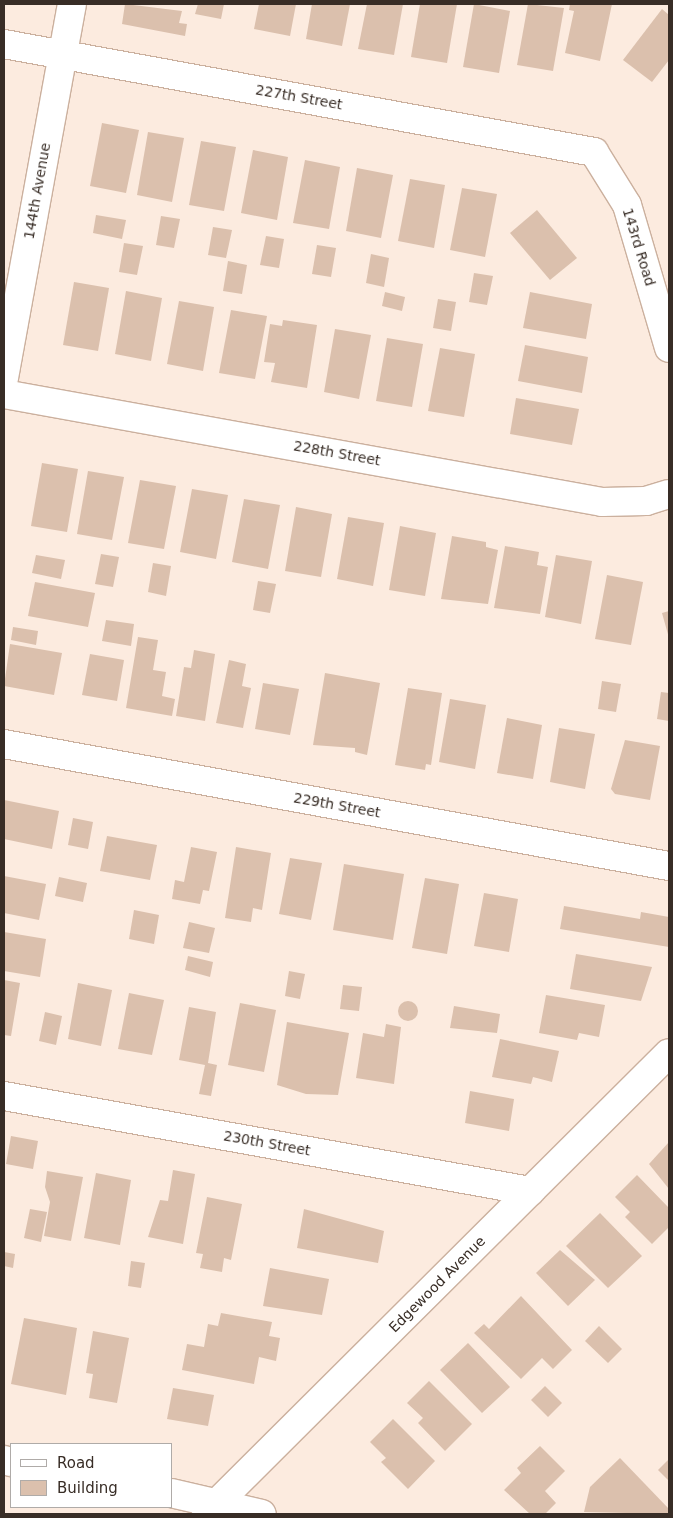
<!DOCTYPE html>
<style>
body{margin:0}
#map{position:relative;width:673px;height:1518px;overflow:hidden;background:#fcebdf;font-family:"DejaVu Sans",sans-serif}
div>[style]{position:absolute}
.building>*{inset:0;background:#dbc0ad}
.round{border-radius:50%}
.roads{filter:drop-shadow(1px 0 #cbb09e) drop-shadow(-1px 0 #cbb09e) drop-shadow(0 1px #cbb09e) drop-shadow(0 -1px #cbb09e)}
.minor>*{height:28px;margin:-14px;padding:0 14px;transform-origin:14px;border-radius:14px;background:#fff}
span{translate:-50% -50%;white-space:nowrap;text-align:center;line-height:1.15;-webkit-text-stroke:4px #fff;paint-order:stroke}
.street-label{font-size:14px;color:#382d26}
.frame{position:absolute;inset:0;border:5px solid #382d26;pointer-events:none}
.legend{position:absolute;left:10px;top:1443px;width:162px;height:65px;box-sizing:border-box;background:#fff;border:1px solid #afaba8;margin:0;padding:6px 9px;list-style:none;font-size:15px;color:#382d26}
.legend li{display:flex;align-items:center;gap:10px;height:25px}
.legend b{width:25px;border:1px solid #afaba8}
</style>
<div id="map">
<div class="building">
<i style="clip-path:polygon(125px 4px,182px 11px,179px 23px,187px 24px,185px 36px,122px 24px)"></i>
<i style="clip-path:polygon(198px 4px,224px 4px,221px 19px,195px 14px)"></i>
<i style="clip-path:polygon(259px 4px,296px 4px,290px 36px,254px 29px)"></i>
<i style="clip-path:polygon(312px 4px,350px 4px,342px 46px,306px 39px)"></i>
<i style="clip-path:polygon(367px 4px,403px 4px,394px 55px,358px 49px)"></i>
<i style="clip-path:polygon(420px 4px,457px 4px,447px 63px,411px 57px)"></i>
<i style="clip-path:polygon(474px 4px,510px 11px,499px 73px,463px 67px)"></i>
<i style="clip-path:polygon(528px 4px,564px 8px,553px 71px,517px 65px)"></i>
<i style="clip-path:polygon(570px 4px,612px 4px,600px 61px,565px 53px,574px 11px,569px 10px)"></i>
<i style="clip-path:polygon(662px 9px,669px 15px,669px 60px,652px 82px,623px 60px)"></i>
<i style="clip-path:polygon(102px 123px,139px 130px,126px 193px,90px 186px)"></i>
<i style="clip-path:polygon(148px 132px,184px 138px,172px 202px,137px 195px)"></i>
<i style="clip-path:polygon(201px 141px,236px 147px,224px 211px,189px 205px)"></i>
<i style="clip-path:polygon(253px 150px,288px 157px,277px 220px,241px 213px)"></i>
<i style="clip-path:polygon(305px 160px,340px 167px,329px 229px,293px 223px)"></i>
<i style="clip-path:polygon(357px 168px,393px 175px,381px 238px,346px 231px)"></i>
<i style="clip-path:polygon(410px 179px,445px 185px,434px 248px,398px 241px)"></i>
<i style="clip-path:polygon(462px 188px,497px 194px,485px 257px,450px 250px)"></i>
<i style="clip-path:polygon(537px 210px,577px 258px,550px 280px,510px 233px)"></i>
<i style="clip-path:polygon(96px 215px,126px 220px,122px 239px,93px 233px)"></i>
<i style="clip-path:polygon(161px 216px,180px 219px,174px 248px,156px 245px)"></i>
<i style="clip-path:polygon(213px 227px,232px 230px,226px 258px,208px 255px)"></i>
<i style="clip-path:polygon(266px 236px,284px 239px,279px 268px,260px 265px)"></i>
<i style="clip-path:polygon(124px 243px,143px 246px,137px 275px,119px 272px)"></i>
<i style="clip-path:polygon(317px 245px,336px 248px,331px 277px,312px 274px)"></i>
<i style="clip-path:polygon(371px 254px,389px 258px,384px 287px,366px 283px)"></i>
<i style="clip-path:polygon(228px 261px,247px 265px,242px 294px,223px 291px)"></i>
<i style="clip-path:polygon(474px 273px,493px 276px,487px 305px,469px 302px)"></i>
<i style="clip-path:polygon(74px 282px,109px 288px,98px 351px,63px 345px)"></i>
<i style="clip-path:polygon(126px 291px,162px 298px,151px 361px,115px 354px)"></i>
<i style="clip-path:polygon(385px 292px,405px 297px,402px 311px,382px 306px)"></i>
<i style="clip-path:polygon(530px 292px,592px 304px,586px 339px,523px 328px)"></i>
<i style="clip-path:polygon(438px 299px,456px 302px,451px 331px,433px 328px)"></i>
<i style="clip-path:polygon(179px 301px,214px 307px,203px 371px,167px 364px)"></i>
<i style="clip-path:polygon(231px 310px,267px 316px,255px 379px,219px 373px)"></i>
<i style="clip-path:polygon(283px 320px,317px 325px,307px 388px,271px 382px,275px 363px,264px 362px,270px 324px,282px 326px)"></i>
<i style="clip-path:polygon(335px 329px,371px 335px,359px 399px,324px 392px)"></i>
<i style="clip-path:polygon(387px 338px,423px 344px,412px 407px,376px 401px)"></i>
<i style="clip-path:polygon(525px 345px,588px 357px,582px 393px,518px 381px)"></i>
<i style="clip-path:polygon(440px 348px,475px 354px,464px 417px,428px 411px)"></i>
<i style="clip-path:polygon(516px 398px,579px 409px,572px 445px,510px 434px)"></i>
<i style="clip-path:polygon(42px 463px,78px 469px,67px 532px,31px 526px)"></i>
<i style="clip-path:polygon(88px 471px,124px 477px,112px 540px,77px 534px)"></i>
<i style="clip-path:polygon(140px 480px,176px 486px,164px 549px,128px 543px)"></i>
<i style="clip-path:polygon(192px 489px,228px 495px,216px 559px,180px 552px)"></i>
<i style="clip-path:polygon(244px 499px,280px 505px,268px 569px,232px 562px)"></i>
<i style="clip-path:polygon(296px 507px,332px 514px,321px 577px,285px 571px)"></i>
<i style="clip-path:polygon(348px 517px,384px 523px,373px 586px,337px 579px)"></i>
<i style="clip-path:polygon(400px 526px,436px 533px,425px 596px,389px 590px)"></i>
<i style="clip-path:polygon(452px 536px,486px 542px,486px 547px,498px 550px,488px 604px,441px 599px)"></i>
<i style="clip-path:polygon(505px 546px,539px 552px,537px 565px,548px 567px,540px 614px,494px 608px)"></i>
<i style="clip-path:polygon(101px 554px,119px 557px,113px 587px,95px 584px)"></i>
<i style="clip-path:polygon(36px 555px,65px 560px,61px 579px,32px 573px)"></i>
<i style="clip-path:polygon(556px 555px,592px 561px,581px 624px,545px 617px)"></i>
<i style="clip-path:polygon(153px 563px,171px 566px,166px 596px,148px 592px)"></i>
<i style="clip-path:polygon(607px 575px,643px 582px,631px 645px,595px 639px)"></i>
<i style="clip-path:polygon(258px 581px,276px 584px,270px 613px,253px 610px)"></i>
<i style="clip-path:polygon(35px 582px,95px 593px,88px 627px,28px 616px)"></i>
<i style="clip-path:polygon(669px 611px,669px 638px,662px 613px)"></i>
<i style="clip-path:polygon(106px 620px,134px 624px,131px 646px,102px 641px)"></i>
<i style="clip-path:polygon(13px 627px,38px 631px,36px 645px,11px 640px)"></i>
<i style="clip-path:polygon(138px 637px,158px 640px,153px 670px,166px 672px,162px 696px,175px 699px,172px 716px,126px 708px)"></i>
<i style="clip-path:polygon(10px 644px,62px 653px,54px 695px,4px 686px)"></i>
<i style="clip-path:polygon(194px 650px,215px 654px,205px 721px,176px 716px,184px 667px,191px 668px)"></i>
<i style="clip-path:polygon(90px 654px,124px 660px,117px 701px,82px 695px)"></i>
<i style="clip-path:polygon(229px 660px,246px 664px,242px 686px,251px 688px,243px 728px,216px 723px)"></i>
<i style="clip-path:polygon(325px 673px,380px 683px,367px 755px,355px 752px,355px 748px,313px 745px)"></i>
<i style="clip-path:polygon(602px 681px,621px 684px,616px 712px,598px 709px)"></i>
<i style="clip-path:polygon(263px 683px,299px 689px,290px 735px,255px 729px)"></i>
<i style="clip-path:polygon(408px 688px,442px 693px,431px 765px,426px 764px,425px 770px,395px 765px)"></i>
<i style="clip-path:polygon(661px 692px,669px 693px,669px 721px,657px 719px)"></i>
<i style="clip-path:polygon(450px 699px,486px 705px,475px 769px,439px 762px)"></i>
<i style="clip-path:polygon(507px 718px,542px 725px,533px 779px,497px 773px)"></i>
<i style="clip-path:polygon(559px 728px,595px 734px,585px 789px,550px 782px)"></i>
<i style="clip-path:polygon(625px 740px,660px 746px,650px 800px,615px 794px,611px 789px)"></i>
<i style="clip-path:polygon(4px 800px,59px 811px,52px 849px,4px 839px)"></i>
<i style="clip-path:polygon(73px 818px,93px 822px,88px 849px,68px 845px)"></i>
<i style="clip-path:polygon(107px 836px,157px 845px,150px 880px,100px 871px)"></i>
<i style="clip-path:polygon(191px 847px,217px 852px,209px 891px,203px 890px,200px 904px,172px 899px,175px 880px,184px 882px)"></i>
<i style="clip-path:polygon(236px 847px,271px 853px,262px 910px,253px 908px,251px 922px,225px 918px)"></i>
<i style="clip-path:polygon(290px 858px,322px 863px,311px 920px,279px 914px)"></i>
<i style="clip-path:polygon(344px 864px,404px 874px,393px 940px,333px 930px)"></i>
<i style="clip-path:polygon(4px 876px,46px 884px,39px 920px,4px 913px)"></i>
<i style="clip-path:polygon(59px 877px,87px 883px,83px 902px,55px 896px)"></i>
<i style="clip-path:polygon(425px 878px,459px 884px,447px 954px,412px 948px)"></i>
<i style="clip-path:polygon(484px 893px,518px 899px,509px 952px,474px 946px)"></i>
<i style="clip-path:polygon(564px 906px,640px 919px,641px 912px,669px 917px,669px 947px,560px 929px)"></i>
<i style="clip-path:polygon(134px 910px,159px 915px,154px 944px,129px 939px)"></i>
<i style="clip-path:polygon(189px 922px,215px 928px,209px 953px,183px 948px)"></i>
<i style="clip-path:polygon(4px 932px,46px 939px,40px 977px,4px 971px)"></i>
<i style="clip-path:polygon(576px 954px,652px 967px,641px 1001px,570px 989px)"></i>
<i style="clip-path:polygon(188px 956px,213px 962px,210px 977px,185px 970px)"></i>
<i style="clip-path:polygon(289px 971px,305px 974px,300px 999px,285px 996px)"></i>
<i style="clip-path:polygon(4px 980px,20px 983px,11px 1036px,4px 1035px)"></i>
<i style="clip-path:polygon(78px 983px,112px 990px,101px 1046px,68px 1039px)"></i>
<i style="clip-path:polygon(343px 985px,362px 987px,359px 1011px,340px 1009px)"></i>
<i style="clip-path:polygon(129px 993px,164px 1000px,152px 1055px,118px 1049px)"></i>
<i style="clip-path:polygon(546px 995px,605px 1005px,599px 1037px,579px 1033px,577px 1040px,539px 1033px)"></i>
<i class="round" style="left:398px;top:1001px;width:20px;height:20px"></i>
<i style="clip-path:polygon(240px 1003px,276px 1010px,264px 1072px,228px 1065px)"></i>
<i style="clip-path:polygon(454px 1006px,500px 1014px,497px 1033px,450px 1028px)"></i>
<i style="clip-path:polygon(189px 1007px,216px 1012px,208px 1063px,217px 1065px,211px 1096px,199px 1094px,205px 1065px,179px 1060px)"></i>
<i style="clip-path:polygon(45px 1012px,62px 1016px,56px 1045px,39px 1041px)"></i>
<i style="clip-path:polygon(287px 1022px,349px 1033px,338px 1095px,306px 1094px,277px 1085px)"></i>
<i style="clip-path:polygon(386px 1024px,401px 1027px,394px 1084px,356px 1078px,363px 1033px,384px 1037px)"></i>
<i style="clip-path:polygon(500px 1039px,559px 1051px,552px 1082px,533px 1077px,531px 1084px,492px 1077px)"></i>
<i style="clip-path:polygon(470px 1091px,514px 1099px,509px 1131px,465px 1123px)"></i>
<i style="clip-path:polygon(11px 1136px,38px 1141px,33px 1169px,6px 1164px)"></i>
<i style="clip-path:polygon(669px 1142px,669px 1189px,649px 1164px)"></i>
<i style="clip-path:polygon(173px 1170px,195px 1174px,183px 1244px,148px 1237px,160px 1200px,168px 1201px)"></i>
<i style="clip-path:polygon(47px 1171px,83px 1177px,71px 1241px,44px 1236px,50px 1202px,45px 1187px)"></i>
<i style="clip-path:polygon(96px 1173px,131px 1180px,120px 1245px,84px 1238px)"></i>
<i style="clip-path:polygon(637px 1175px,669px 1208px,669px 1227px,652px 1244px,625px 1217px,630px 1212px,615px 1197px)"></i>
<i style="clip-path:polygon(207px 1197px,242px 1204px,231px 1260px,224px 1258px,222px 1272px,200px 1268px,203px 1254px,196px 1253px)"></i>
<i style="clip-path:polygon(30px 1209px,47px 1212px,41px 1242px,24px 1238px)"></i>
<i style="clip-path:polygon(304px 1209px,384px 1231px,378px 1263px,297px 1248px)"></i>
<i style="clip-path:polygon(600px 1213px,642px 1256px,608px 1288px,566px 1246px)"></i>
<i style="clip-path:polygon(560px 1250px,595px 1280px,568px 1306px,536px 1273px)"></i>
<i style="clip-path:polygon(4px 1252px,15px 1254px,13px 1268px,4px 1266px)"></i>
<i style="clip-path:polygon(131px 1261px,145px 1263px,141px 1288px,128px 1286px)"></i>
<i style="clip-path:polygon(270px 1268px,329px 1279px,322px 1315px,263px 1306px)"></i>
<i style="clip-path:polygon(521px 1296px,572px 1350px,553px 1369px,542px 1358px,521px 1379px,474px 1333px,484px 1324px,489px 1329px)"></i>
<i style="clip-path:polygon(221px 1313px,272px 1322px,269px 1336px,280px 1338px,276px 1361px,259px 1357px,254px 1384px,182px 1370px,187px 1344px,204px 1347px,208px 1324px,218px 1326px)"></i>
<i style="clip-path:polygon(24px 1318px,77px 1328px,66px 1395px,11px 1384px)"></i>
<i style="clip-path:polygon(599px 1326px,622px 1349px,608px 1363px,585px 1341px)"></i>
<i style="clip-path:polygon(93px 1331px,129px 1338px,117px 1403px,89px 1398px,93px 1374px,86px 1373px)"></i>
<i style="clip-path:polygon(468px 1343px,510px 1387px,482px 1413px,440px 1370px)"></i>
<i style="clip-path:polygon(429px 1381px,472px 1424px,445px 1451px,418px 1423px,423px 1418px,407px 1403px)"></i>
<i style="clip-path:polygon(545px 1386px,562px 1403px,548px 1417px,531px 1400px)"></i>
<i style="clip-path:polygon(173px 1388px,214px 1395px,208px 1426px,167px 1419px)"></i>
<i style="clip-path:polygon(393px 1419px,435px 1461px,408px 1489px,381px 1462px,386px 1458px,370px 1442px)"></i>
<i style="clip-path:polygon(540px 1446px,565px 1471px,545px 1491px,556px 1503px,545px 1514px,530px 1514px,504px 1490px,521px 1473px,517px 1468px)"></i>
<i style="clip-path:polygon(620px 1458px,669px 1509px,669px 1514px,584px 1512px,590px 1487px)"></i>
<i style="clip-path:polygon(669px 1459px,669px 1481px,658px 1470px)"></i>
</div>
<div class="roads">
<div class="minor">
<i style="left:4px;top:44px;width:600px;rotate:10.37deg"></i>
<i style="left:594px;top:152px;width:62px;rotate:58.1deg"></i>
<i style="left:627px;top:205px;width:149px;rotate:73.6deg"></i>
<i style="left:4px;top:378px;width:380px;rotate:-79.7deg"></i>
<i style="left:4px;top:394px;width:608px;rotate:10.24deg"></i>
<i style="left:602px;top:502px;width:44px;rotate:-1.3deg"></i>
<i style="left:646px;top:501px;width:24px;rotate:-17deg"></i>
<i style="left:4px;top:744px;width:676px;rotate:10.4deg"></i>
<i style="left:4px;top:1096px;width:535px;rotate:10.24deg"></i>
<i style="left:4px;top:1460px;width:7px;rotate:16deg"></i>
<i style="left:171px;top:1493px;width:93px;rotate:13deg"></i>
<i style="left:206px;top:1514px;width:653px;rotate:-44.88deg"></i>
</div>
</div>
<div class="street-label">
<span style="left:299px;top:97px;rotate:10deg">227th Street</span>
<span style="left:37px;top:191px;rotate:-80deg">144th Avenue</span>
<span style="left:639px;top:247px;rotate:73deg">143rd Road</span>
<span style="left:337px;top:453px;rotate:10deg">228th Street</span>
<span style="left:337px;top:805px;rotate:10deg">229th Street</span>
<span style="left:267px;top:1143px;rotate:10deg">230th Street</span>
<span style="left:437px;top:1284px;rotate:-45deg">Edgewood Avenue</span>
</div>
<div class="frame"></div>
<ul class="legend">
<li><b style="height:6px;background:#fff"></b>Road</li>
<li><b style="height:14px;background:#dbc0ad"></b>Building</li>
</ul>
</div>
